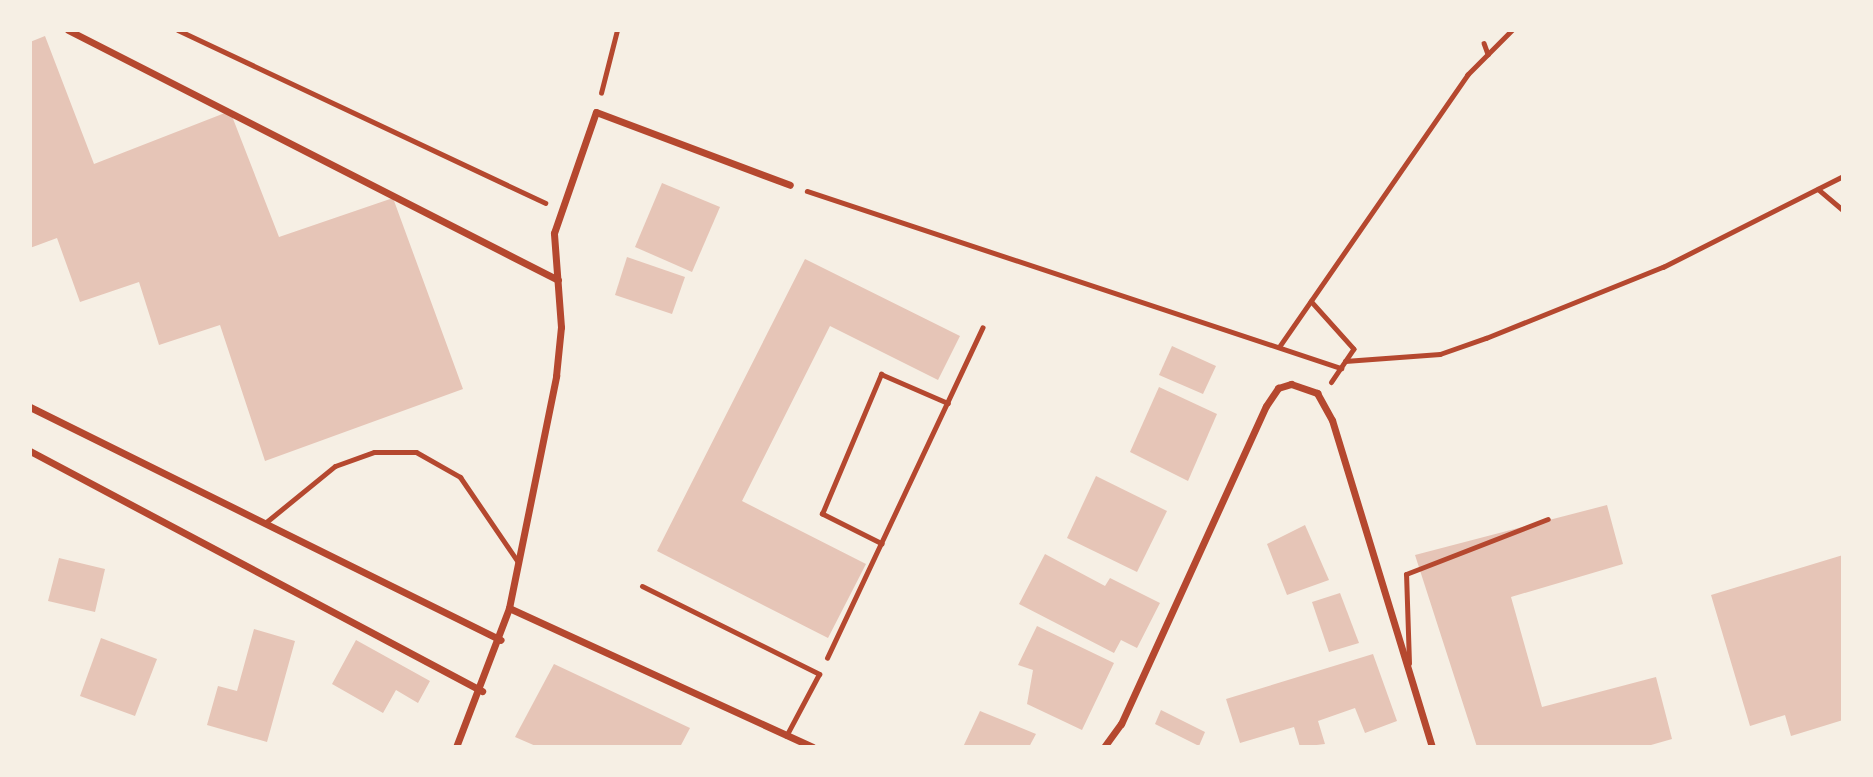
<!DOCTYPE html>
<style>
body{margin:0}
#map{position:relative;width:1873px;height:777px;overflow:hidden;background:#f6efe4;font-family:"Titillium Web",sans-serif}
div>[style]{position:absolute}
.building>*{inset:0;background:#e6c5b7}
.path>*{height:4.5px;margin:-2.25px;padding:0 2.25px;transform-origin:2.25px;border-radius:2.25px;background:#b5482f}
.service>*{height:5px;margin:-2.5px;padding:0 2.5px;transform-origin:2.5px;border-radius:2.5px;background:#b5482f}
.minor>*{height:7px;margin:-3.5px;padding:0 3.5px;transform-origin:3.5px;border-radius:3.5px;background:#b5482f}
span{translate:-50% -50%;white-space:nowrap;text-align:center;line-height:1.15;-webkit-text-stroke:5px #f6efe4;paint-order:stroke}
.frame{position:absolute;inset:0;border:32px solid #f6efe4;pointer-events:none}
</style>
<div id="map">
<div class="building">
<i style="clip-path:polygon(45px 36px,94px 164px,230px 111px,279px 237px,393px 198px,463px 389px,265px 461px,220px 325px,159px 345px,139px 282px,80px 302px,57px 238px,30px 248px,30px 42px)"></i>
<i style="clip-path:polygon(662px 183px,720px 207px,692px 272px,635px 247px)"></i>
<i style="clip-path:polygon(627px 257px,685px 277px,672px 314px,615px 295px)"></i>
<i style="clip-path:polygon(805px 259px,960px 336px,938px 380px,830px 326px,742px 501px,866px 564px,828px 638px,657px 551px)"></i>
<i style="clip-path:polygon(1172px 346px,1216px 366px,1203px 394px,1159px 375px)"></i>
<i style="clip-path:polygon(1159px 387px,1217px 414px,1188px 481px,1130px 452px)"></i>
<i style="clip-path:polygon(1096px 476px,1167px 511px,1137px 572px,1067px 538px)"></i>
<i style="clip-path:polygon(1607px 505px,1623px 564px,1511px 597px,1542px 707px,1656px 677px,1672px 739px,1644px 747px,1477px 747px,1415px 555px)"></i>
<i style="clip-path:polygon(1305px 525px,1329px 580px,1287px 595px,1267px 544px)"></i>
<i style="clip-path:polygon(1045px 554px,1105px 586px,1110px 578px,1160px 603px,1137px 648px,1121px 640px,1114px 653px,1019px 604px)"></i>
<i style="clip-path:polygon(1843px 555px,1843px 720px,1791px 736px,1785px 715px,1750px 726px,1711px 595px)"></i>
<i style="clip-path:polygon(59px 558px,105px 569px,95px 612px,48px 601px)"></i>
<i style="clip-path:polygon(1340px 593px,1359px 643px,1329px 652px,1312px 602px)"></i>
<i style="clip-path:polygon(1037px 626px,1114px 663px,1082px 730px,1027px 704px,1033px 670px,1018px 665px)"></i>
<i style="clip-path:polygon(254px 629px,295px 641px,267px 742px,207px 725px,218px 686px,237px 691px)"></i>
<i style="clip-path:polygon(101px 638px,157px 659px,135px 716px,80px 696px)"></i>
<i style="clip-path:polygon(356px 640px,430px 681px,418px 703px,396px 690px,383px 713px,332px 684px)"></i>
<i style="clip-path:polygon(1373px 654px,1397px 721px,1365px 733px,1355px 708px,1318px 721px,1325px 744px,1300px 747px,1294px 727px,1240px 743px,1226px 699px)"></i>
<i style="clip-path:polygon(554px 664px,690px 728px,680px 747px,538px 747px,515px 737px)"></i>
<i style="clip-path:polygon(1161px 710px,1205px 732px,1199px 746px,1155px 724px)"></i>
<i style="clip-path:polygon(980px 711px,1036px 734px,1029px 747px,963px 747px)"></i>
</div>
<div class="path">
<i style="left:178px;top:30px;width:406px;rotate:25.2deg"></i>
<i style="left:1484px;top:43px;width:12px;rotate:70deg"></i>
<i style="left:601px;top:93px;width:65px;rotate:-75.7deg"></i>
<i style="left:1818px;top:189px;width:33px;rotate:40deg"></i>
<i style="left:807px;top:191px;width:563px;rotate:18.34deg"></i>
<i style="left:1311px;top:301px;width:64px;rotate:48.1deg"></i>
<i style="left:1354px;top:349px;width:40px;rotate:124deg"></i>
<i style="left:1279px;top:347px;width:331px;rotate:-55.3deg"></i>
<i style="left:1467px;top:75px;width:64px;rotate:-45deg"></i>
<i style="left:1345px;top:361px;width:95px;rotate:-4.2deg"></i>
<i style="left:1440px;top:354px;width:49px;rotate:-19.2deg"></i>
<i style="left:1486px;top:338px;width:191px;rotate:-21.9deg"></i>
<i style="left:1663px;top:267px;width:202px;rotate:-26.8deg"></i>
<i style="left:882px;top:544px;width:67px;rotate:-153.4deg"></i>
<i style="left:822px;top:514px;width:152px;rotate:-67.1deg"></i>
<i style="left:881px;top:374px;width:73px;rotate:23.4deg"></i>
<i style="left:827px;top:658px;width:365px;rotate:-64.8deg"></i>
</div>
<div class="service">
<i style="left:265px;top:523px;width:90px;rotate:-39.2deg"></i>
<i style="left:335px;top:466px;width:41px;rotate:-19.7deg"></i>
<i style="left:374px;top:452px;width:42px"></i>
<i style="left:416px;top:452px;width:51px;rotate:29.6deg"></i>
<i style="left:460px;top:477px;width:103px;rotate:55.7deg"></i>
<i style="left:642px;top:586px;width:198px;rotate:26.4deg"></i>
<i style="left:819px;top:674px;width:70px;rotate:118deg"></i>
<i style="left:1409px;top:663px;width:89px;rotate:-91.9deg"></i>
<i style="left:1406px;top:574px;width:152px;rotate:-21.2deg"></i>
</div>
<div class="minor">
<i style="left:68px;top:30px;width:550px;rotate:27.03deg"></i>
<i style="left:30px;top:407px;width:525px;rotate:26.32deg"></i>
<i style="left:30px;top:451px;width:512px;rotate:27.97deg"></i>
<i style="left:509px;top:608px;width:334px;rotate:24.6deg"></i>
<i style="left:456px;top:747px;width:149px;rotate:-69.1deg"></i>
<i style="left:509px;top:608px;width:237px;rotate:-78.5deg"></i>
<i style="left:556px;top:376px;width:49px;rotate:-84.2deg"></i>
<i style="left:561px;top:327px;width:94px;rotate:-94.3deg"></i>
<i style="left:554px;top:233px;width:128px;rotate:-70.9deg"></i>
<i style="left:596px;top:112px;width:207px;rotate:20.6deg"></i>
<i style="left:1104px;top:747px;width:29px;rotate:-54deg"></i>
<i style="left:1121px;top:724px;width:349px;rotate:-65.5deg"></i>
<i style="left:1266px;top:406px;width:22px;rotate:-56deg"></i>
<i style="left:1278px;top:388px;width:14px;rotate:-17deg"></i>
<i style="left:1291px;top:384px;width:28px;rotate:19deg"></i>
<i style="left:1317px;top:393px;width:31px;rotate:61deg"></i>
<i style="left:1332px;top:420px;width:342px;rotate:73deg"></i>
</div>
<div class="frame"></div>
</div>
